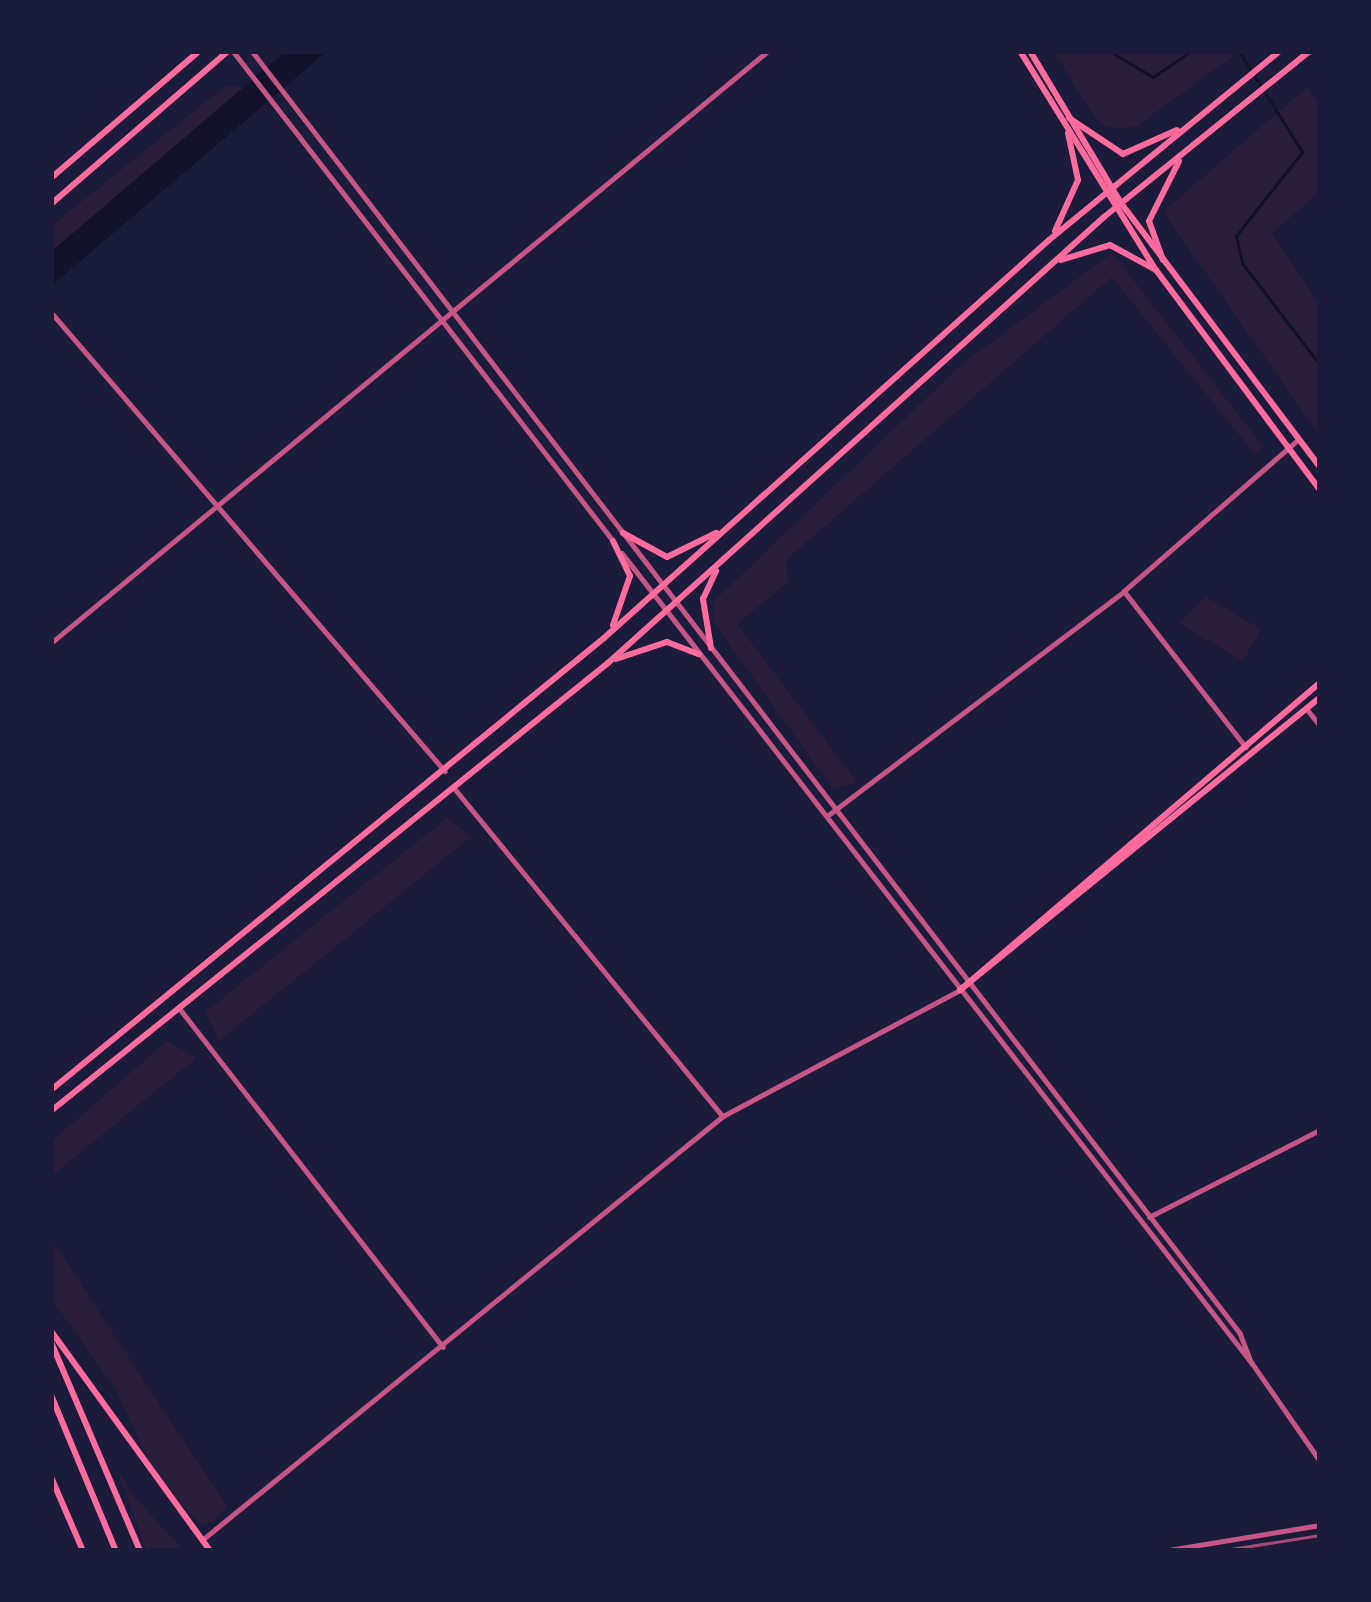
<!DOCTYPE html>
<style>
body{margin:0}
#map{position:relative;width:1371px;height:1602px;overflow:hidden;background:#1b1b3a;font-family:"Source Sans 3",sans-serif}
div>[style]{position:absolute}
.green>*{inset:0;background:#2a1e3b}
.water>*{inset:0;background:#12122b}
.stream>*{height:3px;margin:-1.5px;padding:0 1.5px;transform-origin:1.5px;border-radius:1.5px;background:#12122b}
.minor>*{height:4.5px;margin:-2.25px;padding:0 2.25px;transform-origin:2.25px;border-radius:2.25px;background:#c65784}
.tertiary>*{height:4.5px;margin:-2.25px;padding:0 2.25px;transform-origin:2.25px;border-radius:2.25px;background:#c65784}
.secondary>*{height:6px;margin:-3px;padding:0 3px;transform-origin:3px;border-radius:3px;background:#ff6b9d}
.primary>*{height:6px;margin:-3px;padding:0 3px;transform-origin:3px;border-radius:3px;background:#ff6b9d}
.rail>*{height:3px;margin:-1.5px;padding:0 1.5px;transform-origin:1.5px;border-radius:1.5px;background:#a44b75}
span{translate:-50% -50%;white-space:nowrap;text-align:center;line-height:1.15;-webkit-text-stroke:9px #1b1b3a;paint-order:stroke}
.frame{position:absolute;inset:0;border:54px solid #1b1b3a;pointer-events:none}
</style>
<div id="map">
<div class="green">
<i style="clip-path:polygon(1053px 51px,1240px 51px,1137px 126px,1116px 129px,1099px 123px)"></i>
<i style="clip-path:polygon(227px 85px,243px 88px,51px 252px,51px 226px)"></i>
<i style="clip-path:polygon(1308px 86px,1320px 107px,1320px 192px,1272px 233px,1320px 307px,1320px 436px,1163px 212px)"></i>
<i style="clip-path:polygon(1112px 253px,1263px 446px,1256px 456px,1112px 277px,787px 559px,788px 582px,737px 624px,857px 782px,833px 789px,714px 623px,714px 601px,962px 364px)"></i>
<i style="clip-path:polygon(1205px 596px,1261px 629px,1243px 661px,1179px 623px)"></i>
<i style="clip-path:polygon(447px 818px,471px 837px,219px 1041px,205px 1012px)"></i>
<i style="clip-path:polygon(167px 1041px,197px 1058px,51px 1176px,51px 1142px)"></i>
<i style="clip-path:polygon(51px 1239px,227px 1506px,212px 1522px,200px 1524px,157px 1478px,116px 1390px,51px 1298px)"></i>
<i style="clip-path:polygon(115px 1465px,133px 1495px,184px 1551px,147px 1551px)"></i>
</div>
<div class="water">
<i style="clip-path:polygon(286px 51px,327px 51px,51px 286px,51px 252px)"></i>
</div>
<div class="stream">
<i style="left:1109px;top:51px;width:51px;rotate:30.6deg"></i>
<i style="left:1153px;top:77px;width:46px;rotate:-34.4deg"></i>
<i style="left:1239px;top:51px;width:119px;rotate:58deg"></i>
<i style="left:1302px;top:152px;width:107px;rotate:128.2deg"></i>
<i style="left:1236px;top:236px;width:28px;rotate:77deg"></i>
<i style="left:1242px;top:263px;width:128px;rotate:52.6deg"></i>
</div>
<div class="minor">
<i style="left:51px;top:312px;width:605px;rotate:49.36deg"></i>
<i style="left:1124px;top:591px;width:198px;rotate:52deg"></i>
<i style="left:51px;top:643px;width:930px;rotate:-39.55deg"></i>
<i style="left:1306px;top:708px;width:22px;rotate:51deg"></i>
<i style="left:455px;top:789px;width:423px;rotate:50.7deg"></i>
<i style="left:827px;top:816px;width:373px;rotate:-37.1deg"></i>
<i style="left:1124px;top:591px;width:230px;rotate:-41deg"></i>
<i style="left:180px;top:1009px;width:428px;rotate:52.1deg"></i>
<i style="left:1149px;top:1217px;width:192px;rotate:-27deg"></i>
<i style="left:1252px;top:1363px;width:119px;rotate:55.2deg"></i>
<i style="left:1163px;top:1551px;width:159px;rotate:-9.4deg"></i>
</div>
<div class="tertiary">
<i style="left:233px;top:51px;width:618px;rotate:52.17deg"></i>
<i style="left:252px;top:51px;width:1619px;rotate:52.38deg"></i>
<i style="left:1240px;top:1333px;width:31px;rotate:69deg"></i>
<i style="left:622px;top:553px;width:1026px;rotate:52.13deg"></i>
<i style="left:202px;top:1540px;width:672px;rotate:-39.14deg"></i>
<i style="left:723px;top:1116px;width:268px;rotate:-28deg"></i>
</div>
<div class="secondary">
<i style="left:1020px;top:51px;width:258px;rotate:58.2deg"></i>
<i style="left:1156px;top:270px;width:274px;rotate:53.3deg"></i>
<i style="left:1030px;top:51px;width:177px;rotate:59.1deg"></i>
<i style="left:1121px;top:203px;width:331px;rotate:53deg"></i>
<i style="left:51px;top:178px;width:195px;rotate:-40.6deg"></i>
<i style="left:51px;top:204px;width:234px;rotate:-40.8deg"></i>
<i style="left:960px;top:990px;width:474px;rotate:-40.5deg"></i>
<i style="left:960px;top:990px;width:464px;rotate:-39.1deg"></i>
</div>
<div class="primary">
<i style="left:1069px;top:118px;width:65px;rotate:33.7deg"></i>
<i style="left:1123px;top:154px;width:59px;rotate:-24deg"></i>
<i style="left:1055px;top:231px;width:56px;rotate:-65.7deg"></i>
<i style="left:1078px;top:180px;width:48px;rotate:-102deg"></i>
<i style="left:1061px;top:260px;width:51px;rotate:-17deg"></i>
<i style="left:1110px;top:245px;width:52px;rotate:28.5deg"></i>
<i style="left:1163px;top:260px;width:41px;rotate:-109.7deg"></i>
<i style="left:1149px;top:221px;width:67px;rotate:-63.4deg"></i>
<i style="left:623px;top:533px;width:50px;rotate:28.6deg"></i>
<i style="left:667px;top:557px;width:55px;rotate:-26.1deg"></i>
<i style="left:613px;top:541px;width:39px;rotate:64deg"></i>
<i style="left:630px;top:576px;width:52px;rotate:109.1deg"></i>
<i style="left:711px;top:648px;width:50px;rotate:-99.3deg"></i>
<i style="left:703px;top:599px;width:31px;rotate:-65deg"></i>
<i style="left:616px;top:659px;width:54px;rotate:-18.4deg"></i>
<i style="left:667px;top:642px;width:34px;rotate:21deg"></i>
<i style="left:51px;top:1090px;width:714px;rotate:-39.26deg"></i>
<i style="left:604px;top:638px;width:597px;rotate:-41.81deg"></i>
<i style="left:1049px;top:240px;width:298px;rotate:-39.3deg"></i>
<i style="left:51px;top:1111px;width:715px;rotate:-38.81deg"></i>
<i style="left:608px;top:663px;width:667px;rotate:-41.96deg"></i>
<i style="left:1104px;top:217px;width:265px;rotate:-38.9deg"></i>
<i style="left:51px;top:1331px;width:271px;rotate:54.1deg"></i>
<i style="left:51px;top:1342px;width:227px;rotate:66.9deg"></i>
<i style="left:51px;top:1395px;width:169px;rotate:67.4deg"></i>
<i style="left:51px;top:1477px;width:81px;rotate:66.6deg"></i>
</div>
<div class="rail">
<i style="left:1218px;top:1551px;width:103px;rotate:-8.9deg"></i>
</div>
<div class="frame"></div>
</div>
